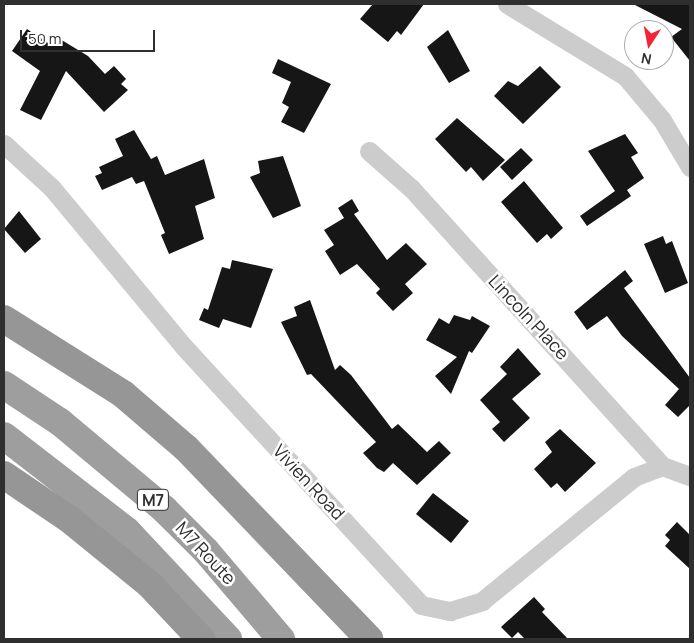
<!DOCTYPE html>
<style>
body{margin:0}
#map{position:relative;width:694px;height:643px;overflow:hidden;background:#fff;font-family:Manrope,sans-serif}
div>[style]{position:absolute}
.building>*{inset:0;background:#161616}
.minor>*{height:19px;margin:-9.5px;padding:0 9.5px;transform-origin:9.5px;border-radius:9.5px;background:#ccc}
.trunk>*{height:28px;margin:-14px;padding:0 14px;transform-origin:14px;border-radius:14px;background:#9e9e9e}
.motorway>*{height:28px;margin:-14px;padding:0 14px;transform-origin:14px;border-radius:14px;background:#969696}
span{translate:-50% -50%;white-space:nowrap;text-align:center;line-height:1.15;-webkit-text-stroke:5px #fff;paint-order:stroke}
.shield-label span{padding:1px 4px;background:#fff;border:1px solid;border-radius:4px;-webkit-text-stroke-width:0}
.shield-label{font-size:16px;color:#2f2f2f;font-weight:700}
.street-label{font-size:18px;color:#2f2f2f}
.frame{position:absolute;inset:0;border:5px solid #2f2f2f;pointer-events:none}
.north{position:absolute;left:624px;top:20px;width:50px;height:50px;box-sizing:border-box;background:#fff;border:1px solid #acacac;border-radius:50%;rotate:191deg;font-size:14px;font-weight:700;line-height:20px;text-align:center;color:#2f2f2f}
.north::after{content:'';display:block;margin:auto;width:18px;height:22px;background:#f42336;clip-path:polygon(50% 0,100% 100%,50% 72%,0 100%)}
.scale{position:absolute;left:20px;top:30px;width:135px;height:22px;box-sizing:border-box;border:2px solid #2f2f2f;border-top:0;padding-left:6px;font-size:15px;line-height:18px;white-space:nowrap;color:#2f2f2f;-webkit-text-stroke:4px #fff;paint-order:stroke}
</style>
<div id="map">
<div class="building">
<i style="clip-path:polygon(373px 4px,424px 4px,401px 35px,397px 31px,388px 42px,360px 19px)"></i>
<i style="clip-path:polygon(633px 4px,690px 4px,690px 61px,671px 37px,682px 29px)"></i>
<i style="clip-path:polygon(27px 29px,48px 43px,56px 45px,60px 39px,88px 56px,105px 74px,114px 66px,126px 79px,121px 84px,128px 90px,104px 112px,66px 71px,41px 120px,20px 110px,40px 71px,12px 51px)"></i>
<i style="clip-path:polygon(448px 30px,470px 71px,449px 83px,427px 47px)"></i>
<i style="clip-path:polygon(278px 59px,331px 84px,304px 133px,281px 122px,289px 107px,282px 103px,291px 82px,272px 73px)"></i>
<i style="clip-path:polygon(540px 66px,561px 87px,523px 124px,494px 96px,508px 81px,518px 86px)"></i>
<i style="clip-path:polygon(457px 118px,505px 160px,483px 181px,471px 167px,466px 172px,435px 139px)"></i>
<i style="clip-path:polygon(134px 130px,151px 159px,157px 156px,165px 175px,204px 159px,215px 198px,195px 206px,204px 239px,169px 254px,161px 235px,165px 233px,144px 181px,136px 184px,132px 177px,102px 190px,95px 176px,102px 173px,99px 167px,123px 156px,115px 139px)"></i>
<i style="clip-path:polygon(625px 134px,638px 153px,631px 157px,644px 178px,627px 190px,631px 196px,587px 226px,580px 216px,615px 191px,588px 151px)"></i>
<i style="clip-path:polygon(521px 148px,533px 160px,512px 180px,500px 167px)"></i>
<i style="clip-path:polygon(283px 156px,301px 206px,273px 218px,250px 177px,260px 173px,258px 161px)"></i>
<i style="clip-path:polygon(524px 181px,563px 228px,551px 239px,547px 234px,537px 243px,501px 202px)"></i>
<i style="clip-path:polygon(352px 199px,359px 211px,354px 214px,387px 260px,406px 243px,427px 264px,405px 284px,413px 293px,393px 311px,376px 293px,380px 289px,357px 264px,340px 275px,325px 251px,334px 245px,324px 230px,344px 218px,338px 208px)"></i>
<i style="clip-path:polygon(19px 211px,41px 239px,25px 253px,4px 229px)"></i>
<i style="clip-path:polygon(663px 236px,666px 244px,672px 241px,688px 283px,665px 293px,644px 244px)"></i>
<i style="clip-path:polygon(232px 260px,273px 269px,251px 328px,223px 319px,219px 328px,199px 320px,204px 308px,208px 310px,222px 267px,230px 269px)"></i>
<i style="clip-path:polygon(625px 270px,633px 281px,624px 288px,690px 378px,690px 405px,678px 417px,665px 405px,679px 389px,622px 336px,607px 316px,587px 330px,574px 312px)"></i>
<i style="clip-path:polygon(310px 300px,335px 370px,340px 365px,351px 375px,392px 429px,398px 424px,427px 452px,439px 441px,451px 453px,417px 485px,393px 463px,384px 472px,377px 468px,363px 453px,376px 442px,311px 374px,307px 375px,281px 322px,297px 316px,294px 307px)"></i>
<i style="clip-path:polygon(454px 315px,470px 320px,472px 316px,490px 326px,472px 353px,469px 351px,451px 394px,435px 376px,457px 357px,426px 340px,439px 318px,449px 324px)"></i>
<i style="clip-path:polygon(518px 348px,541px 374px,512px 399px,530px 418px,504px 442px,492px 429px,500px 422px,480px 400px,507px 374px,500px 367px)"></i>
<i style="clip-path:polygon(560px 429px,596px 463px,565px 492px,557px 483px,551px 488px,534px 469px,552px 452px,545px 442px)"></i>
<i style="clip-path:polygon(433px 493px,469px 521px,451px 543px,416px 514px)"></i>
<i style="clip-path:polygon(677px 522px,690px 535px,690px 569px,665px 546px,670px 540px,665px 535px)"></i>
<i style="clip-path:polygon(534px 597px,545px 609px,542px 612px,568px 639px,525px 639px,518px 632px,512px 638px,501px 627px)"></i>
</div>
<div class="minor">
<i style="left:507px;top:4px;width:138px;rotate:31.4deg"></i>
<i style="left:625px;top:76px;width:57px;rotate:49.9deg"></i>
<i style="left:662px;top:120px;width:55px;rotate:59.2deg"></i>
<i style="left:4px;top:144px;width:65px;rotate:42.5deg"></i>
<i style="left:52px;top:188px;width:208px;rotate:50.3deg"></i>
<i style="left:185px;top:348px;width:349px;rotate:47.4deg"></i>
<i style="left:421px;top:605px;width:30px;rotate:12deg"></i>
<i style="left:450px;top:611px;width:34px;rotate:-17deg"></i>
<i style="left:482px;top:601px;width:196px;rotate:-39.2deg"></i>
<i style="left:634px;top:477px;width:30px;rotate:-21deg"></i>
<i style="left:369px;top:151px;width:56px;rotate:41.4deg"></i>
<i style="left:411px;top:188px;width:375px;rotate:47.9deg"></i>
<i style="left:662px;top:466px;width:30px;rotate:20deg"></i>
</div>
<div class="trunk">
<i style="left:4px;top:385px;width:67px;rotate:33.5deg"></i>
<i style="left:60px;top:422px;width:136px;rotate:39.9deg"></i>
<i style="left:164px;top:509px;width:59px;rotate:45deg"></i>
<i style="left:206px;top:551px;width:116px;rotate:49.6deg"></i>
<i style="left:4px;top:436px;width:155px;rotate:37.7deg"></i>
<i style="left:127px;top:531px;width:148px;rotate:46.9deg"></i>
</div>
<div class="motorway">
<i style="left:4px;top:319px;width:141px;rotate:32.2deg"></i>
<i style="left:123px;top:394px;width:83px;rotate:40.6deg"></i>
<i style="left:186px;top:448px;width:265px;rotate:46.2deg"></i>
<i style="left:4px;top:475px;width:78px;rotate:34.1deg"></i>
<i style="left:69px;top:519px;width:103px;rotate:39.1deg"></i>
<i style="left:149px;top:584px;width:76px;rotate:46.6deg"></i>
</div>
<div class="shield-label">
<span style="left:153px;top:500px">M7</span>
</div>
<div class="street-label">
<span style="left:529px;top:317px;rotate:47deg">Lincoln Place</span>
<span style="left:309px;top:482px;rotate:47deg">Vivien Road</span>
<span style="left:206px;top:553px;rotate:47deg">M7 Route</span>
</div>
<div class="frame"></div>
<div class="north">N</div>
<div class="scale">50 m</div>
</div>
